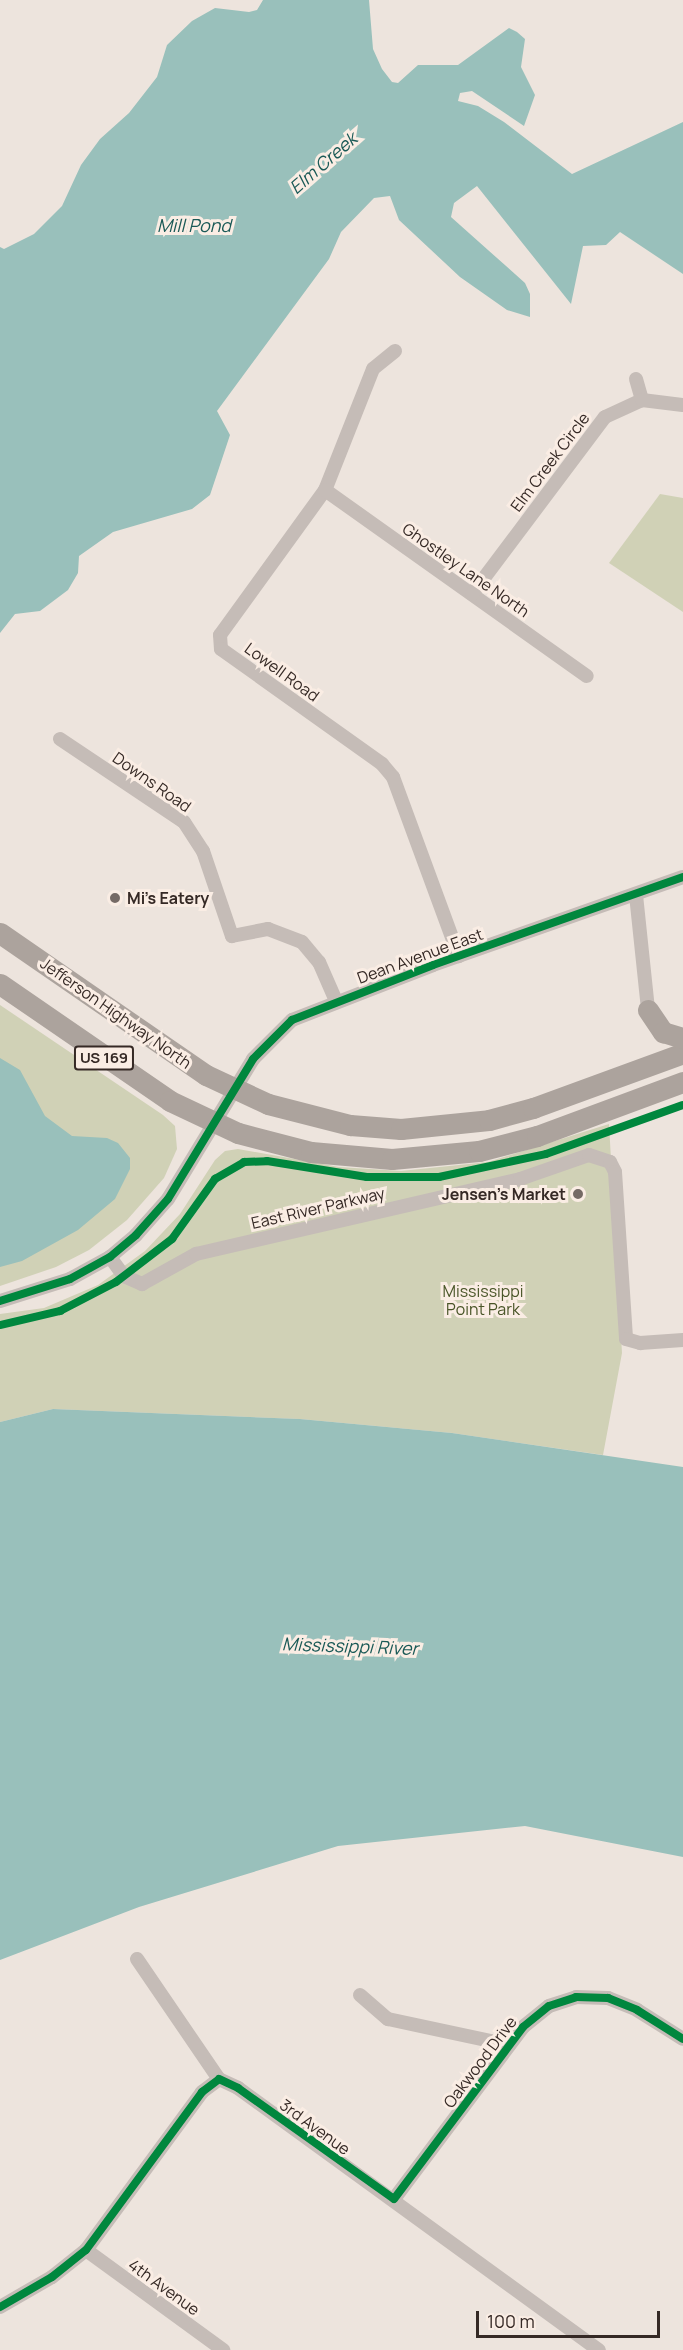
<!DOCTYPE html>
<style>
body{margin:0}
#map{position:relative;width:683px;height:2350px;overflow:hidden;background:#ede4dd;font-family:Manrope,sans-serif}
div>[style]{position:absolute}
.green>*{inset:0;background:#d0d1b6}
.water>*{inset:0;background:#99c0bb}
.minor>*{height:14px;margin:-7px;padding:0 7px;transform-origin:7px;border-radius:7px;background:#c5bcb7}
.highway>*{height:21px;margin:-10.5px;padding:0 10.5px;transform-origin:10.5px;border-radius:10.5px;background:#aca39d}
.cycleway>*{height:8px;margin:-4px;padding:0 4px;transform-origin:4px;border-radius:4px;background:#00873e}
.dots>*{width:16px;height:16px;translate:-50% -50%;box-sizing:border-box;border:3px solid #faede4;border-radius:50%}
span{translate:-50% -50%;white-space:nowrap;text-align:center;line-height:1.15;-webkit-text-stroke:6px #faede4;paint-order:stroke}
.shield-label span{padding:2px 4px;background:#faede4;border:2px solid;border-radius:4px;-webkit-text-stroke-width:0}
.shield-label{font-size:15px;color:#352925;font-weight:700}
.street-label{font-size:16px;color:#352925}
.poi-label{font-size:16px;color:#352925;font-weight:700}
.left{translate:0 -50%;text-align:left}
.right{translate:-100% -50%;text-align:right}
.park-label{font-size:16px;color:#495528}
.water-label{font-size:18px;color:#195956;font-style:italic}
.scale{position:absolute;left:476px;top:2311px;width:184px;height:27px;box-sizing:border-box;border:3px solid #352925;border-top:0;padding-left:8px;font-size:18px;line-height:21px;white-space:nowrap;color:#352925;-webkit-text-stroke:4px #faede4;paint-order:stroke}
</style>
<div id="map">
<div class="green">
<i style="clip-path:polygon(660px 494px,683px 498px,683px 612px,609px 563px)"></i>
<i style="clip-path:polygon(0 1005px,163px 1115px,175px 1126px,177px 1149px,164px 1178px,127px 1220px,89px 1250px,56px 1267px,0 1286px)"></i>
<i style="clip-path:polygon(609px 1124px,622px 1353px,603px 1455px,452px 1433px,300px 1419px,53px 1409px,0 1422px,0 1314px,44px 1308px,98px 1285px,145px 1251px,180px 1214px,215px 1160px,225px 1151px,238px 1149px,339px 1167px,401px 1171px,488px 1162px)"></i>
</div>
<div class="water">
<i style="clip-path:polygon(263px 0,369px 0,373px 49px,382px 69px,392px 82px,398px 83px,418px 65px,458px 65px,509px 28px,517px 32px,525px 39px,521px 67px,535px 95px,524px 126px,472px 91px,460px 93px,458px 101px,478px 106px,504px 122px,572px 174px,683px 122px,683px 274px,620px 232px,606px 245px,583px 246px,571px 304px,477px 186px,454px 203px,451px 217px,525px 283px,530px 294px,530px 317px,507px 310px,460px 277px,399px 220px,390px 196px,374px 198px,341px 232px,329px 259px,217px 411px,230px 435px,210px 495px,192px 509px,113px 532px,79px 556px,78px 573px,68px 590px,40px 611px,15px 614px,0 633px,0 247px,4px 249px,34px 234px,62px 206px,81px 165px,100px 139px,129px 113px,157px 77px,167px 45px,192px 21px,215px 8px,249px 12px,257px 10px)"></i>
<i style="clip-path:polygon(0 1058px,20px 1070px,45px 1116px,72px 1136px,107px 1138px,118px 1143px,130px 1158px,130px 1169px,115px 1199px,78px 1230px,22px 1261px,0 1267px)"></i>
<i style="clip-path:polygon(53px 1409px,300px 1419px,452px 1433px,683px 1467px,683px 1857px,525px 1826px,338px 1846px,139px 1907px,0 1960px,0 1422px)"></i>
</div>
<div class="minor">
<i style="left:395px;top:351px;width:28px;rotate:141deg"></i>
<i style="left:373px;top:369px;width:130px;rotate:111.6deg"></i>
<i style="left:325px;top:490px;width:179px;rotate:125.9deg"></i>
<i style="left:220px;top:635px;width:14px;rotate:86deg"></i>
<i style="left:221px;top:649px;width:198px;rotate:35.5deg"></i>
<i style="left:382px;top:764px;width:17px;rotate:50deg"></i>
<i style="left:393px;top:777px;width:191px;rotate:69.8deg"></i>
<i style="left:636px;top:379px;width:22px;rotate:74deg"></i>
<i style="left:325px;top:490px;width:321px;rotate:35.4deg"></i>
<i style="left:472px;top:594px;width:221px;rotate:-53.1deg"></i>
<i style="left:605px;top:417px;width:41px;rotate:-24.7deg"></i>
<i style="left:642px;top:400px;width:41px;rotate:7deg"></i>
<i style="left:60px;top:739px;width:149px;rotate:33.8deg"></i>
<i style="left:184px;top:822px;width:35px;rotate:57deg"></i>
<i style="left:203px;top:851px;width:90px;rotate:71.2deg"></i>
<i style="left:232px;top:936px;width:37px;rotate:-11deg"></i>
<i style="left:268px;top:929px;width:36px;rotate:21deg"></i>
<i style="left:302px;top:942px;width:26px;rotate:50deg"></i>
<i style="left:319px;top:962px;width:43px;rotate:66.4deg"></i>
<i style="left:636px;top:895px;width:116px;rotate:84deg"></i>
<i style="left:110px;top:1257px;width:24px;rotate:54deg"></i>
<i style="left:124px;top:1276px;width:20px;rotate:24deg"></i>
<i style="left:142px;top:1284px;width:62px;rotate:-29.1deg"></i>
<i style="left:196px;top:1254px;width:333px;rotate:-13deg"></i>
<i style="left:520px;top:1179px;width:73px;rotate:-19.2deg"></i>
<i style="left:589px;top:1155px;width:22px;rotate:18deg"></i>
<i style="left:610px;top:1162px;width:11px;rotate:63deg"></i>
<i style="left:615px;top:1172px;width:167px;rotate:86.2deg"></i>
<i style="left:626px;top:1339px;width:15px;rotate:16deg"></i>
<i style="left:640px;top:1343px;width:43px;rotate:-4deg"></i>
<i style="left:0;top:1301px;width:73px;rotate:-17.4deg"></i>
<i style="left:70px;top:1279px;width:46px;rotate:-28.8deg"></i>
<i style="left:110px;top:1257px;width:34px;rotate:-40deg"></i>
<i style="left:136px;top:1235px;width:48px;rotate:-48.4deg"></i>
<i style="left:168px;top:1199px;width:164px;rotate:-58.7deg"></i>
<i style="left:253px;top:1059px;width:55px;rotate:-45deg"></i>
<i style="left:292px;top:1020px;width:151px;rotate:-21.3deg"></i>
<i style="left:433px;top:965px;width:265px;rotate:-19.4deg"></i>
<i style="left:137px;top:1959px;width:145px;rotate:55.7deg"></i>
<i style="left:219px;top:2079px;width:21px;rotate:25deg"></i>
<i style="left:238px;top:2088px;width:446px;rotate:36deg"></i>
<i style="left:360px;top:1995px;width:37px;rotate:41deg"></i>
<i style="left:388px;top:2019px;width:124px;rotate:12.1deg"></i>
<i style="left:394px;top:2199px;width:215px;rotate:-53.1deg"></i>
<i style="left:523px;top:2027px;width:33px;rotate:-39deg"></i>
<i style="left:549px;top:2006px;width:28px;rotate:-18deg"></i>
<i style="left:576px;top:1997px;width:32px;rotate:2deg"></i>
<i style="left:608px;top:1998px;width:31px;rotate:22deg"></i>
<i style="left:637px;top:2010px;width:54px;rotate:32.2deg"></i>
<i style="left:86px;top:2250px;width:170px;rotate:36.1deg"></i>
<i style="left:0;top:2307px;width:60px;rotate:-30deg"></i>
<i style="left:52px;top:2277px;width:43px;rotate:-38.5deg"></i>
<i style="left:86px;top:2250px;width:196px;rotate:-53.7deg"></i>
<i style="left:202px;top:2092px;width:21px;rotate:-37deg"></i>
</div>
<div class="highway">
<i style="left:0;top:933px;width:250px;rotate:34.6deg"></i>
<i style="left:206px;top:1075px;width:68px;rotate:25.1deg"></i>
<i style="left:268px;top:1104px;width:85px;rotate:14.4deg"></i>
<i style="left:350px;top:1125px;width:51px;rotate:4.5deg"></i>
<i style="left:401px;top:1129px;width:88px;rotate:-5.8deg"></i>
<i style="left:489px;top:1120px;width:46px;rotate:-15.3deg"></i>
<i style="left:533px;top:1108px;width:160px;rotate:-20.1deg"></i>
<i style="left:0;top:984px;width:206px;rotate:34.5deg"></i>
<i style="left:170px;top:1101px;width:75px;rotate:25.2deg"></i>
<i style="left:238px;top:1133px;width:75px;rotate:14.6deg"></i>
<i style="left:311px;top:1152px;width:81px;rotate:4.9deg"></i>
<i style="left:392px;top:1159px;width:87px;rotate:-5.3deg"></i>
<i style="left:479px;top:1151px;width:60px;rotate:-14.5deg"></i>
<i style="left:537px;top:1136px;width:156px;rotate:-20.3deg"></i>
<i style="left:648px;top:1010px;width:27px;rotate:56deg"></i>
<i style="left:663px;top:1032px;width:21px;rotate:17deg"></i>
</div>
<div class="cycleway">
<i style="left:0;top:1301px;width:73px;rotate:-17.4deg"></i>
<i style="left:70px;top:1279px;width:46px;rotate:-28.8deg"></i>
<i style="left:110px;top:1257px;width:34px;rotate:-40deg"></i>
<i style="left:136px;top:1235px;width:48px;rotate:-48.4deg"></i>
<i style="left:168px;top:1199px;width:164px;rotate:-58.7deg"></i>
<i style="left:253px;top:1059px;width:55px;rotate:-45deg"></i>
<i style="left:292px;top:1020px;width:151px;rotate:-21.3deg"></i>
<i style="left:433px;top:965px;width:265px;rotate:-19.4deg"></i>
<i style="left:0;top:1325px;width:62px;rotate:-13.1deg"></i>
<i style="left:60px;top:1311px;width:63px;rotate:-27.4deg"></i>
<i style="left:116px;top:1282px;width:71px;rotate:-37.5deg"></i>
<i style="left:172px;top:1239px;width:74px;rotate:-54.4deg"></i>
<i style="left:215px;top:1179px;width:34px;rotate:-30deg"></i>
<i style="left:244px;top:1162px;width:23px;rotate:-2deg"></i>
<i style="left:267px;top:1161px;width:101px;rotate:9.1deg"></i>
<i style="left:367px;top:1177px;width:72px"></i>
<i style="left:439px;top:1177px;width:109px;rotate:-12.1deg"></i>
<i style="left:546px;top:1154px;width:145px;rotate:-19.7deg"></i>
<i style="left:0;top:2307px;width:60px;rotate:-30deg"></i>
<i style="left:52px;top:2277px;width:43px;rotate:-38.5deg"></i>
<i style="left:86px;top:2250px;width:196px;rotate:-53.7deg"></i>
<i style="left:202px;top:2092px;width:21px;rotate:-37deg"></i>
<i style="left:219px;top:2079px;width:21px;rotate:25deg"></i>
<i style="left:238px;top:2088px;width:191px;rotate:35.4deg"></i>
<i style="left:394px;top:2199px;width:215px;rotate:-53.1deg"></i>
<i style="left:523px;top:2027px;width:33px;rotate:-39deg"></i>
<i style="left:549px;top:2006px;width:28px;rotate:-18deg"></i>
<i style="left:576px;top:1997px;width:32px;rotate:2deg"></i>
<i style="left:608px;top:1998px;width:31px;rotate:22deg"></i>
<i style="left:637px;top:2010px;width:54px;rotate:32.2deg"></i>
</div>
<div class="dots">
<i style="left:115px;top:898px;background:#756a65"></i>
<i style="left:578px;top:1194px;background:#756a65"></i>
</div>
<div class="shield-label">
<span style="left:104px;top:1058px">US 169</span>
</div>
<div class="street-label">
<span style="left:550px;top:462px;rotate:-53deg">Elm Creek Circle</span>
<span style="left:466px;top:570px;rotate:35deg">Ghostley Lane North</span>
<span style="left:282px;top:672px;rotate:36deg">Lowell Road</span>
<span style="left:152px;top:782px;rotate:35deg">Downs Road</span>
<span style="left:420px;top:956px;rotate:-20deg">Dean Avenue East</span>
<span style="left:116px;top:1013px;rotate:35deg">Jefferson Highway North</span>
<span style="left:318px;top:1208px;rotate:-13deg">East River Parkway</span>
<span style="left:480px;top:2062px;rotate:-53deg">Oakwood Drive</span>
<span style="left:315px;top:2127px;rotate:36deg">3rd Avenue</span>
<span style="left:164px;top:2287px;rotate:36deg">4th Avenue</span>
</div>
<div class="poi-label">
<span class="left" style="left:127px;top:898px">Mi's Eatery</span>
<span class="right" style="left:566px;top:1194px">Jensen's Market</span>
</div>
<div class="park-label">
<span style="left:483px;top:1300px">Mississippi<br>Point Park</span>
</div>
<div class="water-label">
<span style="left:323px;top:163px;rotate:-41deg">Elm Creek</span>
<span style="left:194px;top:225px">Mill Pond</span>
<span style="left:350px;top:1646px;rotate:2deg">Mississippi River</span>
</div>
<div class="scale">100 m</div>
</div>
